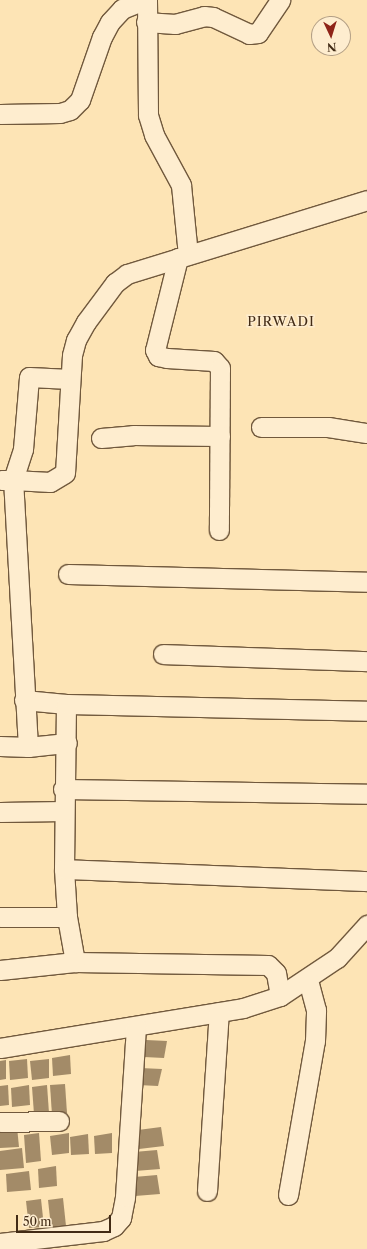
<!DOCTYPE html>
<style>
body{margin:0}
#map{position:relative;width:367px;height:1249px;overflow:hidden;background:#fde4b5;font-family:"Libre Caslon Text",serif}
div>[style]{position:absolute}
.building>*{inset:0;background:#a38b68}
.roads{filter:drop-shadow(1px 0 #71593d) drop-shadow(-1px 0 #71593d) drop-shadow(0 1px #71593d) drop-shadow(0 -1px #71593d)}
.minor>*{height:19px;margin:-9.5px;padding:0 9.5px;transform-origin:9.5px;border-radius:9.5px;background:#feedcf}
span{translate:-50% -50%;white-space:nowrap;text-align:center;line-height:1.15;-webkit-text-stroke:3px #feedcf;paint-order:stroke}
.neighbourhood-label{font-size:13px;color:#422b15;letter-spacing:1px}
.north{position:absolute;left:311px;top:16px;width:40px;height:40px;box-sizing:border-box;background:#feedcf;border:1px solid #b39f85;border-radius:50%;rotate:176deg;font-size:11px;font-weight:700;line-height:16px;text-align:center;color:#422b15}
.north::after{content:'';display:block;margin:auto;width:14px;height:18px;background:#8f2418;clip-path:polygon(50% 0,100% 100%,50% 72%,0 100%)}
.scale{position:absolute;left:16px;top:1215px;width:95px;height:18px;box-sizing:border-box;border:2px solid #422b15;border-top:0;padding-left:5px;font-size:12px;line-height:14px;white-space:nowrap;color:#422b15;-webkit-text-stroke:3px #feedcf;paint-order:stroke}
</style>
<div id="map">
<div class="building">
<i style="clip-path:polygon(146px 1040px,167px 1041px,164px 1058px,144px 1057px)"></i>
<i style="clip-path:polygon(70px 1055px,71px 1074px,53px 1076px,52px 1058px)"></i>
<i style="clip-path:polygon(27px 1059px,28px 1078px,10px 1080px,9px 1061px)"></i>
<i style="clip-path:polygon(49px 1059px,49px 1078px,32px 1080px,30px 1061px)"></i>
<i style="clip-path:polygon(6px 1060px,6px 1079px,0 1080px,0 1061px)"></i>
<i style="clip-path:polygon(140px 1068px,162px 1069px,158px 1086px,138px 1085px)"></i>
<i style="clip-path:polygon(65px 1084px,67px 1113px,52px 1115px,50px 1085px)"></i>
<i style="clip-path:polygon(8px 1085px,9px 1105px,0 1106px,0 1086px)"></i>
<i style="clip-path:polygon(29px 1085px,30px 1105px,12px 1107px,11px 1088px)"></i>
<i style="clip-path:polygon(47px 1085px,49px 1113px,34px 1114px,32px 1087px)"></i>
<i style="clip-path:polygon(17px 1127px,19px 1147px,0 1148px,0 1129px)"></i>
<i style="clip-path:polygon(161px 1127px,164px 1146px,139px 1149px,138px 1130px)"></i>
<i style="clip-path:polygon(39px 1133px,41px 1161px,26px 1163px,24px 1135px)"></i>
<i style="clip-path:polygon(69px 1133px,69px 1153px,52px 1155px,50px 1136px)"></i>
<i style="clip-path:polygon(112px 1133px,112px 1153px,95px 1154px,94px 1136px)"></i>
<i style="clip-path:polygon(88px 1134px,89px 1154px,71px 1155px,70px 1137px)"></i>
<i style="clip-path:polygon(22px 1148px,24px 1168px,0 1170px,0 1151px)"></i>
<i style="clip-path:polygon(157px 1150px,160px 1169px,135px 1171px,134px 1152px)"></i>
<i style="clip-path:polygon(56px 1166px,57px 1186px,39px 1188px,38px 1169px)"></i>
<i style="clip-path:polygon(29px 1171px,31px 1190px,7px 1192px,6px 1174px)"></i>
<i style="clip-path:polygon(157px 1175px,160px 1194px,135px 1196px,134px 1177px)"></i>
<i style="clip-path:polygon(63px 1198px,66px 1226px,51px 1227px,48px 1200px)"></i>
<i style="clip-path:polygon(41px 1199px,44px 1227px,29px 1228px,26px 1201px)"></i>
</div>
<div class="roads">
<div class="minor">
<i style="left:147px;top:0;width:115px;rotate:89.5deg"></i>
<i style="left:148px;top:115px;width:21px;rotate:73deg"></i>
<i style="left:154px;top:135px;width:57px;rotate:61.6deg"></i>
<i style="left:181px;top:185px;width:70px;rotate:84.3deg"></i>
<i style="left:146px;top:22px;width:29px;rotate:4deg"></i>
<i style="left:175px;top:24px;width:30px;rotate:-15deg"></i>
<i style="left:204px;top:16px;width:9px;rotate:6deg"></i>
<i style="left:213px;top:17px;width:40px;rotate:25deg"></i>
<i style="left:249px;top:34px;width:9px;rotate:-6deg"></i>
<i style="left:258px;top:33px;width:40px;rotate:-56deg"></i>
<i style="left:0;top:114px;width:60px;rotate:-1deg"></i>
<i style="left:60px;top:113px;width:10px;rotate:-17deg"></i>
<i style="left:70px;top:110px;width:14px;rotate:-45deg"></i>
<i style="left:80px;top:100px;width:67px;rotate:-70.8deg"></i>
<i style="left:102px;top:37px;width:17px;rotate:-62deg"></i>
<i style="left:110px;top:22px;width:18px;rotate:-47deg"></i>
<i style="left:122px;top:9px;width:24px;rotate:-22deg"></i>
<i style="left:178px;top:258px;width:95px;rotate:104deg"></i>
<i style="left:155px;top:350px;width:7px;rotate:63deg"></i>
<i style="left:158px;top:356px;width:9px;rotate:13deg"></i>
<i style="left:167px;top:358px;width:47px;rotate:3.7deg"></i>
<i style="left:214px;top:361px;width:9px;rotate:49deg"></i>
<i style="left:220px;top:368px;width:162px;rotate:90.4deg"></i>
<i style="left:261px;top:427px;width:67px"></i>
<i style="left:328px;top:427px;width:39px;rotate:9deg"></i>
<i style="left:101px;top:438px;width:32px;rotate:-5deg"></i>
<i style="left:133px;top:435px;width:87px;rotate:0.7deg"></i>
<i style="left:1px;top:480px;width:12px"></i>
<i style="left:13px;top:480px;width:33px;rotate:-72deg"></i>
<i style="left:23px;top:449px;width:72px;rotate:-85.2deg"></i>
<i style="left:29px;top:377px;width:41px;rotate:2.8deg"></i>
<i style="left:68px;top:574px;width:299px;rotate:1.5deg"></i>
<i style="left:163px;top:654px;width:204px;rotate:2deg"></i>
<i style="left:24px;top:700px;width:42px;rotate:5.4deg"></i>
<i style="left:66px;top:704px;width:165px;rotate:90.7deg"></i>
<i style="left:64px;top:869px;width:48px;rotate:86.4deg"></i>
<i style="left:67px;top:917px;width:46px;rotate:79.9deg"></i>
<i style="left:75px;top:962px;width:193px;rotate:0.9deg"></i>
<i style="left:268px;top:965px;width:11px;rotate:45deg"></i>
<i style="left:276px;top:973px;width:23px;rotate:80deg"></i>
<i style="left:66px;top:704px;width:301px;rotate:1.3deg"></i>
<i style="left:0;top:746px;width:28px;rotate:2deg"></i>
<i style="left:28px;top:747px;width:39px;rotate:-6deg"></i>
<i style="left:28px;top:747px;width:267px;rotate:-93.2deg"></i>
<i style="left:13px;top:480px;width:37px;rotate:3deg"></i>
<i style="left:50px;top:482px;width:17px;rotate:-31deg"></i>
<i style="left:65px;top:473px;width:118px;rotate:-86.6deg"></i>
<i style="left:72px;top:355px;width:16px;rotate:-75deg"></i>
<i style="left:76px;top:340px;width:21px;rotate:-61deg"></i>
<i style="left:86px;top:322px;width:49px;rotate:-53.4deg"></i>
<i style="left:115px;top:283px;width:15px;rotate:-37deg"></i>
<i style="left:127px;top:274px;width:251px;rotate:-17.1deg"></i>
<i style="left:63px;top:789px;width:304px;rotate:0.9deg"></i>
<i style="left:0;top:812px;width:64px;rotate:-0.9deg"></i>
<i style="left:64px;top:869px;width:303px;rotate:2.3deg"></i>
<i style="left:0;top:917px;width:67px"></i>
<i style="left:0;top:970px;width:75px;rotate:-6.1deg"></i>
<i style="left:0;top:1048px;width:246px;rotate:-9.3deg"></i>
<i style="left:243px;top:1008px;width:39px;rotate:-18deg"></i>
<i style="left:280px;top:996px;width:69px;rotate:-33.7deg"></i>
<i style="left:337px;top:958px;width:45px;rotate:-47.7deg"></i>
<i style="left:0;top:1122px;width:59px;rotate:-1deg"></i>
<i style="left:207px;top:1191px;width:179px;rotate:-86.2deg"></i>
<i style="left:288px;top:1195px;width:156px;rotate:-80.1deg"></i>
<i style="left:315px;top:1041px;width:31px;rotate:-88deg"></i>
<i style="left:316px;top:1010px;width:31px;rotate:-105deg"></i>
<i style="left:0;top:1243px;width:104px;rotate:-6.6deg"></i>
<i style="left:103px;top:1231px;width:12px;rotate:-24deg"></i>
<i style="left:114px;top:1226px;width:11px;rotate:-49deg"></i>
<i style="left:121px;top:1218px;width:21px;rotate:-79deg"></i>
<i style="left:125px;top:1197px;width:171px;rotate:-86.3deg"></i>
</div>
</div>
<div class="neighbourhood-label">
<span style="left:281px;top:321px">PIRWADI</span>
</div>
<div class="north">N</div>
<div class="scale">50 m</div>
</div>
